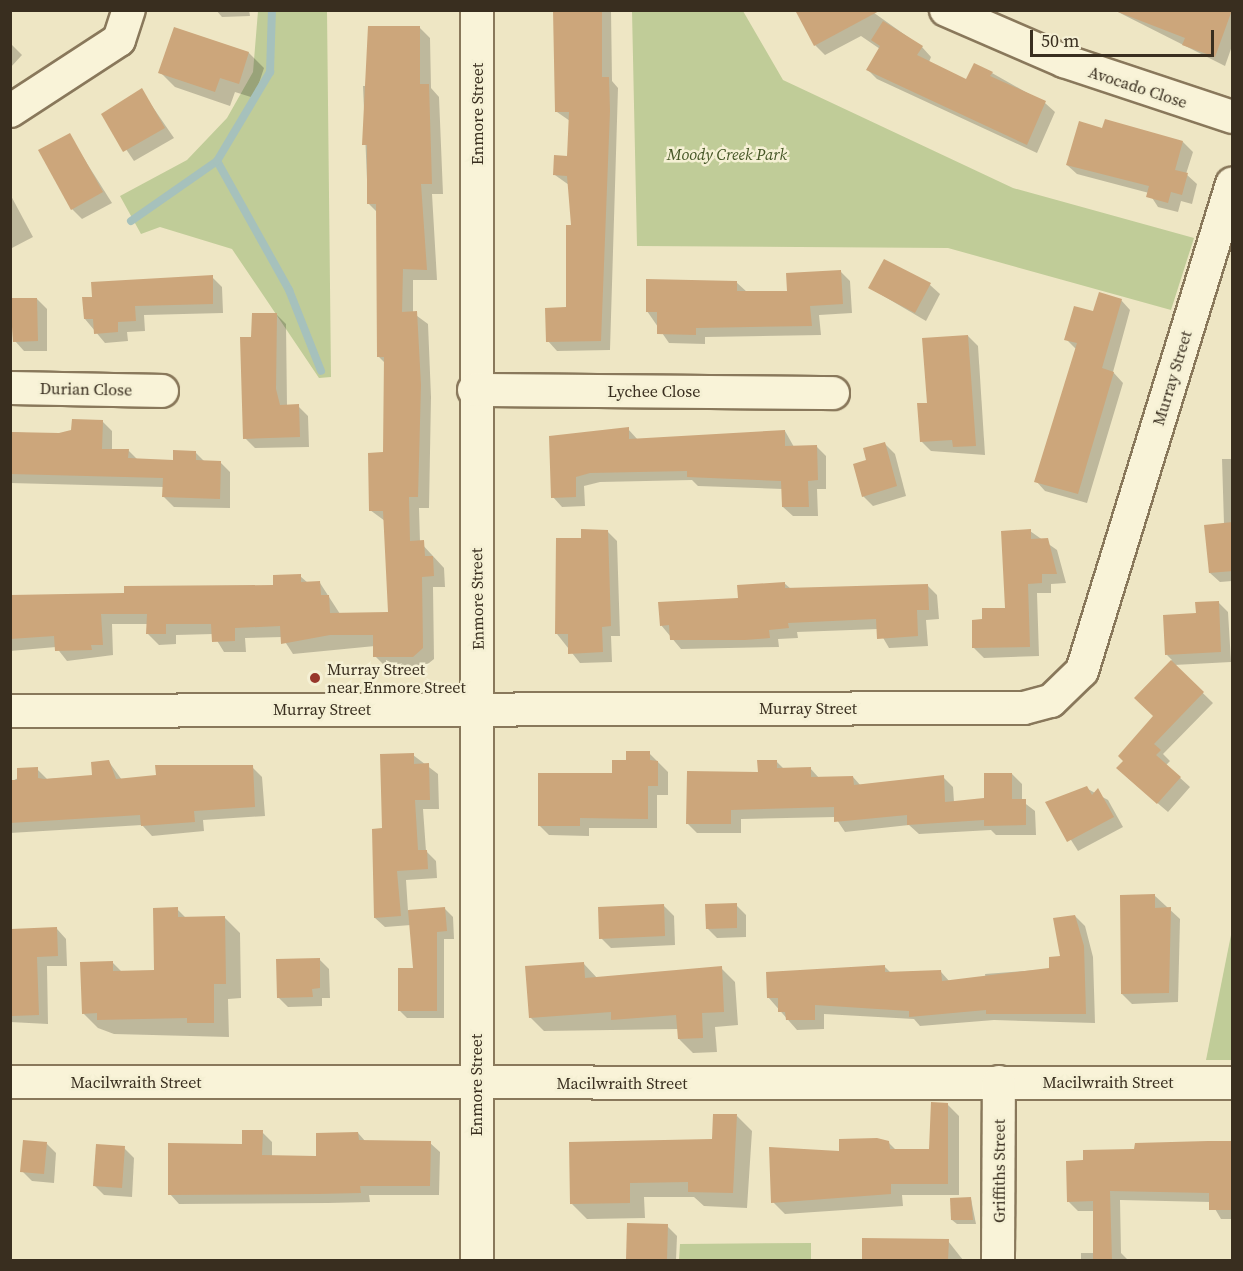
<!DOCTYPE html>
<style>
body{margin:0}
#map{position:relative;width:1243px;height:1271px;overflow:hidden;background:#eee6c4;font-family:"Source Serif 4",serif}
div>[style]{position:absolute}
.green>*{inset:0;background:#c0cc98}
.shadow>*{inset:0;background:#0003}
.stream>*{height:8px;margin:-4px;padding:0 4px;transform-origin:4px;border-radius:4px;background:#a6c1bc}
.building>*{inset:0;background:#cca67b}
.roads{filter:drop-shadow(2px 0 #89785b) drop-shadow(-2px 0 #89785b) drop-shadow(0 2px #89785b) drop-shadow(0 -2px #89785b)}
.minor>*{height:32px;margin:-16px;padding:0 16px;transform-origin:16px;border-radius:16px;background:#f9f3d8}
.dots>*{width:16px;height:16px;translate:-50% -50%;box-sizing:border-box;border:3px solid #f5f0d4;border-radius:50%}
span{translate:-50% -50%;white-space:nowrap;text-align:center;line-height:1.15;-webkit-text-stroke:5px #f5f0d4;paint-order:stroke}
.street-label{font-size:16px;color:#392e1f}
.park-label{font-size:16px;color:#445525;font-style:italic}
.poi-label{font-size:16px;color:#392e1f}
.left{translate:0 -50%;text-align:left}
.frame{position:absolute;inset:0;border:12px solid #392e1f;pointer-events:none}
.scale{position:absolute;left:1030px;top:30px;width:184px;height:27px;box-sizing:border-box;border:3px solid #392e1f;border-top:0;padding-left:8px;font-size:18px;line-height:21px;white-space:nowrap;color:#392e1f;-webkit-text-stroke:4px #f5f0d4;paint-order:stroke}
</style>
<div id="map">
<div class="green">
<i style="clip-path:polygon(258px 11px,327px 11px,331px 377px,319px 378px,232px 249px,160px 227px,141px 234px,120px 196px,187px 160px,227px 118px,253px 72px)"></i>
<i style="clip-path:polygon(632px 11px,743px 11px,783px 80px,1013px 188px,1194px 238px,1171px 310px,948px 248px,637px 246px)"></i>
<i style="clip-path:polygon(1232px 930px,1232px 1060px,1206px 1060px)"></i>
<i style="clip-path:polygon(811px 1243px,811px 1260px,679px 1260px,680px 1244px)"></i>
</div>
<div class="shadow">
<i style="clip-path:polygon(216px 10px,249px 10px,250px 16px,222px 17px)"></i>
<i style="clip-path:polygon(555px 10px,611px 10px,612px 81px,618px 88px,610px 350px,557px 351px,548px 341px,567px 309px,573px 227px,569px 185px,555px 175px,568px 157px,570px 121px,557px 112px)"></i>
<i style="clip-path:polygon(870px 10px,922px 47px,931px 57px,929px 62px,967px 81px,992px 73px,1045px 103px,1055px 112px,1037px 153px,877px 79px,868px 70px,880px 49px,861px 36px,825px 55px,815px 45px)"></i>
<i style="clip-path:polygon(1114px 10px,1232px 10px,1232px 46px,1225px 66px)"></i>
<i style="clip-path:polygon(419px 27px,430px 38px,431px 88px,439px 97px,443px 194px,432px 194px,437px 280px,413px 280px,413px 313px,428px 324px,431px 397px,429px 508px,419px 508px,420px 542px,444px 568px,445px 587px,433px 587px,434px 659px,424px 667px,386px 667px,375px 656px,375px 646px,293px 654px,282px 637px,245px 638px,246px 652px,224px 652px,213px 634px,176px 635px,176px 644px,159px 645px,148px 634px,148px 624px,112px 624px,113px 655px,67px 661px,56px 647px,10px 651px,10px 599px,275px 586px,300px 576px,308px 583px,320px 583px,340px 614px,389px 614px,385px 521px,370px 510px,385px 454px,386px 364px,378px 356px,377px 212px,368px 203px,363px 86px,370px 86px)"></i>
<i style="clip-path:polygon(175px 29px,249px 53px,264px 68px,254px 98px,235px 92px,230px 106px,175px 87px,160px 72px)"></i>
<i style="clip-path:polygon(10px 43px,22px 55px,10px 68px)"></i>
<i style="clip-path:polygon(141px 90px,174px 138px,134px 161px,103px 115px)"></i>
<i style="clip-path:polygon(69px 135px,112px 203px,82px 219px,72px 209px)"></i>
<i style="clip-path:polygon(1183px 142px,1193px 152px,1186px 174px,1197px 184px,1192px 204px,1181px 201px,1178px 212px,1158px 207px,1149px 193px,1077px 174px,1067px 165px)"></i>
<i style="clip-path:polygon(10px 194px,33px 237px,10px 249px)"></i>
<i style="clip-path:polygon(840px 271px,850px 281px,852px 313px,819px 315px,821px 335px,705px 337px,705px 344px,669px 343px,647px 311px,736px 282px,747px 292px,789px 292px)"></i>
<i style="clip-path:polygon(212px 277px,222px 287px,223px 313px,144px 315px,145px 331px,127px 332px,128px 341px,105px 343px,85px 319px)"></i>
<i style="clip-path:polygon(930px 285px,940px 294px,926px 321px,870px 288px)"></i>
<i style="clip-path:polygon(10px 299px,37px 299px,47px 309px,47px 351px,24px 351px,15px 341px)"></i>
<i style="clip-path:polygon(1121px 300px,1130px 310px,1113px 372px,1123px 383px,1087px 503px,1045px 491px,1036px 481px,1076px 349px,1066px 339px,1094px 313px)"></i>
<i style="clip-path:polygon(276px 314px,286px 324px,287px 406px,298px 406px,308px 416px,309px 447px,255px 448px,245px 438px,253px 338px)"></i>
<i style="clip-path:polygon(968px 336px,978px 346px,985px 455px,931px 451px,921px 441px,928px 404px)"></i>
<i style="clip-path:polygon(102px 421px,112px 431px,112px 450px,128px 450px,138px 460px,174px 461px,196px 453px,205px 462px,220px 462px,230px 472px,230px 508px,174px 507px,164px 497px,164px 487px,10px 483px,10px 432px,60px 435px)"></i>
<i style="clip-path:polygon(628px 429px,638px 440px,785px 431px,794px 447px,817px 447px,826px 456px,826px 489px,817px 489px,818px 516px,793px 516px,783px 507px,783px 489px,698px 486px,692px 480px,600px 482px,584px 486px,585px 506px,562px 507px,553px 497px)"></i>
<i style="clip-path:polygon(885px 444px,895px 454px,906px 496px,873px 506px,863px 496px,868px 461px)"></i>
<i style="clip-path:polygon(1222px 459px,1232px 459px,1232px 581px,1220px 582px,1210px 573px,1224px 524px)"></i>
<i style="clip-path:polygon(607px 531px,617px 541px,620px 636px,611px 636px,612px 662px,580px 663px,557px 634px,583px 540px)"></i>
<i style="clip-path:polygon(1030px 531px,1057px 550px,1066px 583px,1051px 584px,1051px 593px,1037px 593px,1039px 656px,984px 658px,974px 648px,984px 620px,1006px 609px)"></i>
<i style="clip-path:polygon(784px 583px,791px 589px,927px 585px,937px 595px,939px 619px,926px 620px,928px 646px,889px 648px,878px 629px,797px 632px,798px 638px,778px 639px,779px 647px,681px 649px,661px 625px)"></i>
<i style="clip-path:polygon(1218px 602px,1228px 612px,1231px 662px,1174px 665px,1213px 703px,1163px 754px,1170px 761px,1166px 765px,1190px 787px,1168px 812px,1128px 778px,1155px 716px,1136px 698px,1172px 660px,1167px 655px,1197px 615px)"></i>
<i style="clip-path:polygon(649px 753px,668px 772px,668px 795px,657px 795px,657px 828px,589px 828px,589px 836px,549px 835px,539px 825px,628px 762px)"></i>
<i style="clip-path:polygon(413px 755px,438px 774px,439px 809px,423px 809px,426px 851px,436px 861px,437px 878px,406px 880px,408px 911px,445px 909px,453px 917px,454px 939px,444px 939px,444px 1018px,407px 1018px,399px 1010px,415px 970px,411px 925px,385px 927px,375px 918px,384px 829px)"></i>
<i style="clip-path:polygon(776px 761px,784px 769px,810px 768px,819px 778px,853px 777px,861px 786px,943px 777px,953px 787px,954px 802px,986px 800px,1012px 774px,1022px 784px,1022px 801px,1035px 811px,1036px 835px,996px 835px,991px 830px,919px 834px,909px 825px,845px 832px,835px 817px,741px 819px,741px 833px,697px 833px,687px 823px)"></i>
<i style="clip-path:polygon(109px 762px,122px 780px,252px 767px,262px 777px,265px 816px,203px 820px,204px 831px,152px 836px,142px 825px,10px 833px,10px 782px,37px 769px,47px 779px,93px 776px)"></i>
<i style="clip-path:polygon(1086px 788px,1108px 800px,1123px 827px,1078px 851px,1047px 802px)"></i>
<i style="clip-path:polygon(1154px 895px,1180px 919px,1178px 1002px,1132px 1004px,1122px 994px)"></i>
<i style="clip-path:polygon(736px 905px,746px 915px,746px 937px,717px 938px,707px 928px)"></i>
<i style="clip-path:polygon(664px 906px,674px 916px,675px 945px,611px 948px,601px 938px)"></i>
<i style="clip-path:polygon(177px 909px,186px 918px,225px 918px,240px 933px,241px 998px,228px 999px,229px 1037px,114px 1034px,98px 1028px,83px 1013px,113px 963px,122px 972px,156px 971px)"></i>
<i style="clip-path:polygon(1075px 916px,1085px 926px,1093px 957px,1095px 1023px,994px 1020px,920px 1026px,914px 1019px,824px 1014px,824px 1029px,797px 1030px,768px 997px,884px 966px,891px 973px,941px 972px,950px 982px,986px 981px,985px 974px,1051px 969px,1062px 958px)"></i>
<i style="clip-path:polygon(57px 929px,66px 939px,67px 966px,47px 966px,48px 1024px,10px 1022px,10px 965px)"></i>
<i style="clip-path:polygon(319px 959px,329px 969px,330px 998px,322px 998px,322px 1006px,288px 1007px,278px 997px)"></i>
<i style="clip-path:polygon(584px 964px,598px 979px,721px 968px,735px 982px,738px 1025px,715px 1027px,717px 1052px,693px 1053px,679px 1039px,679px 1029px,544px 1031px,530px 1017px)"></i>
<i style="clip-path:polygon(947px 1104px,959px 1116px,959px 1195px,902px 1195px,903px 1206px,785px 1214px,773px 1202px,841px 1153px,888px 1142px,897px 1151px,931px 1151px)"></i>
<i style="clip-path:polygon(737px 1116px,752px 1131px,747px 1208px,704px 1206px,694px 1197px,644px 1197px,645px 1218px,587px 1219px,572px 1204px,713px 1140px)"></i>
<i style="clip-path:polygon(262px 1132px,272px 1142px,272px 1157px,318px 1157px,358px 1133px,366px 1142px,430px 1143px,440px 1152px,439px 1195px,369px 1195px,370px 1202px,328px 1203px,179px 1204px,170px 1194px)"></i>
<i style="clip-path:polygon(46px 1143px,56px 1153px,54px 1183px,32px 1181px,22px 1171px)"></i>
<i style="clip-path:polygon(1232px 1143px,1232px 1219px,1221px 1219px,1211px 1202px,1120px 1200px,1121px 1253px,1128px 1260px,1081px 1260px,1081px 1253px,1095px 1253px,1094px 1211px,1078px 1211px,1068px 1201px,1084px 1162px,1136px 1151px)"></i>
<i style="clip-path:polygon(124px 1148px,134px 1158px,132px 1197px,104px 1195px,94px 1185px)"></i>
<i style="clip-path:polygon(971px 1199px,976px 1224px,957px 1224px,952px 1220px)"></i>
<i style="clip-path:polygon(628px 1225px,667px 1226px,677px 1236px,676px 1260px,627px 1260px)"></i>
<i style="clip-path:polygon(864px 1239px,948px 1241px,963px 1260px,862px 1260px)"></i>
</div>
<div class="stream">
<i style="left:217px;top:161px;width:148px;rotate:60.8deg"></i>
<i style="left:289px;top:290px;width:87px;rotate:68.4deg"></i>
<i style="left:131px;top:221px;width:105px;rotate:-34.9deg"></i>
<i style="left:217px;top:161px;width:104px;rotate:-59.2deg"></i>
<i style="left:270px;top:72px;width:62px;rotate:-88.2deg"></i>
</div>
<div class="building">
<i style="clip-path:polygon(553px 10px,602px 10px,602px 77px,609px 77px,610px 111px,601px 341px,546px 342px,545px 308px,566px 307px,566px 225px,571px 225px,567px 176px,553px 175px,554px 155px,567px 156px,569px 112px,555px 112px)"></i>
<i style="clip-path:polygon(795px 10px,881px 10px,814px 46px)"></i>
<i style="clip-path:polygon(1232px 10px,1215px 57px,1182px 45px,1185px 38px,1118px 12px)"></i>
<i style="clip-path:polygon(883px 21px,923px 46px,917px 55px,966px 79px,974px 63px,993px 72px,990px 76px,1046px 101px,1027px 145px,866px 70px,880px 46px,871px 40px)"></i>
<i style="clip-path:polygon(368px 26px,420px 26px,420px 84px,429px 84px,432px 184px,421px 184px,427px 270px,403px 269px,402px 312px,417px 311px,421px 385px,418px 497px,409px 497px,410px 541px,424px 540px,425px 556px,433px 556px,434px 576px,422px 577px,423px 648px,413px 657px,373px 657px,373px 635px,330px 635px,281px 644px,280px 626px,235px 628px,235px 641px,212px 642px,211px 624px,166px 624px,166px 634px,146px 634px,147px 614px,101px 614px,103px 645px,91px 645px,92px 650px,55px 651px,54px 636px,10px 639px,10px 595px,124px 593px,124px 586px,273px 585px,273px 575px,301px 574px,301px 582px,320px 581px,321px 595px,329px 595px,330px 613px,388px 612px,383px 511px,369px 511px,368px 453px,383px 452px,384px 357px,377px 357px,376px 204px,367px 204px,367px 145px,362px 145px)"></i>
<i style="clip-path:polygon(174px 27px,249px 52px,239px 84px,220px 78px,215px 92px,158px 73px)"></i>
<i style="clip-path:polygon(142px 88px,165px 128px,123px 152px,101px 114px)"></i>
<i style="clip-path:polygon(1105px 119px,1183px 141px,1175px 170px,1188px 173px,1182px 195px,1171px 192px,1168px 203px,1146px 197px,1149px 186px,1066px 165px,1079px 121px,1102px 128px)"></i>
<i style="clip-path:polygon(70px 133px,103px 192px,71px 210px,38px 150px)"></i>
<i style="clip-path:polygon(884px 259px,931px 283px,915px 313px,868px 288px)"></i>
<i style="clip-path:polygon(841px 270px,843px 304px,810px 306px,812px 326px,696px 328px,696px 335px,657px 334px,657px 312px,646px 312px,646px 279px,737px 281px,737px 291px,787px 291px,786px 273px)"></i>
<i style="clip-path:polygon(213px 275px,213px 304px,135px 306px,136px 321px,118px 322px,118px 332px,94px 334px,93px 319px,84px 319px,82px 297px,92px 297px,91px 282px)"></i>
<i style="clip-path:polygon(1099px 292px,1122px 299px,1102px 368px,1114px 372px,1078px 494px,1034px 482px,1077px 343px,1064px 340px,1074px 306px,1093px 311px)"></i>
<i style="clip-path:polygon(10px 298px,37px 298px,38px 341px,13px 342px)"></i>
<i style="clip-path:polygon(252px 313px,277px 313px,276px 389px,280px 405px,299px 404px,300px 437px,243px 439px,240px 337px,251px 337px)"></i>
<i style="clip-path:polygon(968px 335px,976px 446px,953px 447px,952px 440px,920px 442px,917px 403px,927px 403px,922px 338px)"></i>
<i style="clip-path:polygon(72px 419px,103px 420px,102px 449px,129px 449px,128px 458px,173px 460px,173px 450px,196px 451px,196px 460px,221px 461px,220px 499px,162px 497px,163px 478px,10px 474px,10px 432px,59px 433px,71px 430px)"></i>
<i style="clip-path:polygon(629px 427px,629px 439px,785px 430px,785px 446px,817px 445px,818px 480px,808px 481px,809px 507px,782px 507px,781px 481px,687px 477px,687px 471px,590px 473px,576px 477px,576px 497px,551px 498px,549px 436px)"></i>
<i style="clip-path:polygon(885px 442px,897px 486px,862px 497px,853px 464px,866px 460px,863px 448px)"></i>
<i style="clip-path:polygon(1233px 522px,1233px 571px,1209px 573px,1204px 525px)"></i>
<i style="clip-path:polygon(581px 529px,608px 530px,611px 626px,602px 627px,603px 652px,568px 654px,568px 634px,555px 634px,556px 538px,581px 538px)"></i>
<i style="clip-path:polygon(1031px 529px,1031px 539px,1048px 538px,1057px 574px,1042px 574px,1042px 583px,1028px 584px,1030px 647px,972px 648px,972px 620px,982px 619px,982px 608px,1005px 608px,1001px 531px)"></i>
<i style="clip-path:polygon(785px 582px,785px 588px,928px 584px,929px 610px,917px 610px,918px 636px,877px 639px,876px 619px,788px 623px,789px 628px,769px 630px,770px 638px,745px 640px,670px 640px,669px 625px,660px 626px,658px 602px,738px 598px,737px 585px)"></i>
<i style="clip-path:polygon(1219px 601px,1221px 652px,1165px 655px,1163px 615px,1196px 613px,1195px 602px)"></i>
<i style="clip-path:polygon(1171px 660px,1204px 692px,1154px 744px,1161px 750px,1156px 755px,1181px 777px,1157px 804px,1116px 768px,1123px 761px,1118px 756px,1153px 716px,1134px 698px)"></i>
<i style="clip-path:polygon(626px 751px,650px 751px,650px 760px,658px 761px,658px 786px,648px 786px,648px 819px,580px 818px,580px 826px,538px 826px,538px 773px,612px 773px,612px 760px,626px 760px)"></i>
<i style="clip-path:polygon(414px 753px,414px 764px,429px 763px,430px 800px,415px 800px,418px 850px,427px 850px,428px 869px,397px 871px,401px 916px,374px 918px,372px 829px,382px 828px,380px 754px)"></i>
<i style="clip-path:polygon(109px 760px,116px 779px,156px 775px,155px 765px,253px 765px,255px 807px,194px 811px,195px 822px,141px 826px,140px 815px,10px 823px,10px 780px,17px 780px,17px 768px,38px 767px,38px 778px,44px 779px,92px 775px,91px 762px)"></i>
<i style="clip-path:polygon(757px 760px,777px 760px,777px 768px,811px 767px,811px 777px,853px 776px,854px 785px,944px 775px,945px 802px,984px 798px,984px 773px,1012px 773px,1012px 799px,1026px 799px,1026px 825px,984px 826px,984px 820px,907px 825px,907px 815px,834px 822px,834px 807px,731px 810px,731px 824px,686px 824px,687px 771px,758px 772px)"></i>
<i style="clip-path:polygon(1087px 786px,1092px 795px,1098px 788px,1114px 817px,1067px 842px,1045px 802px)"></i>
<i style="clip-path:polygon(1155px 894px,1155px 908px,1171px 907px,1169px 993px,1121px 994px,1120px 895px)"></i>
<i style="clip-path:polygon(737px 903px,737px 928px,706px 929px,705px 904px)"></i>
<i style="clip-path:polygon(664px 904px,665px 936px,599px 939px,598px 907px)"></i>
<i style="clip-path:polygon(178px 907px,178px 917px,225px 916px,226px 984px,214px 984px,214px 1023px,187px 1023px,187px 1018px,97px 1020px,97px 1013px,82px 1014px,80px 962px,113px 961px,113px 971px,154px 970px,153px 908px)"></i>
<i style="clip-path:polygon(445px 907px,447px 931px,437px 932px,437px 1011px,398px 1011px,398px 968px,413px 968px,408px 910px)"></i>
<i style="clip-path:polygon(1075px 915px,1084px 946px,1086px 1014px,986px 1014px,986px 1010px,909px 1017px,909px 1011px,815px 1005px,815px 1020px,786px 1020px,785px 1012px,778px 1012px,778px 998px,767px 998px,766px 972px,885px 965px,885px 972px,941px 970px,942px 981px,1049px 968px,1049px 957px,1060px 956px,1053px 918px)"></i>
<i style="clip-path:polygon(57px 927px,58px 956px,37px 957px,39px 1015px,12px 1016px,11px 929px)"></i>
<i style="clip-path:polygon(320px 958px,320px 988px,312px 989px,313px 997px,277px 998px,276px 959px)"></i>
<i style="clip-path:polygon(584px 962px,585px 978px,722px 966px,724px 1012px,702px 1013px,703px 1038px,678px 1039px,676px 1015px,611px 1020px,611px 1012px,529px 1018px,525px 966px)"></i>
<i style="clip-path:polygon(931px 1102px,948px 1103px,948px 1184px,891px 1184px,891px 1194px,771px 1203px,769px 1147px,839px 1151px,839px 1139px,877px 1138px,889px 1141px,890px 1149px,929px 1149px)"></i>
<i style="clip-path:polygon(713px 1114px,737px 1114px,733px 1193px,688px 1192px,688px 1182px,630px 1183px,630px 1203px,570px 1204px,569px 1142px,712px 1139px)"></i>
<i style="clip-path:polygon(242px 1130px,263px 1130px,262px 1155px,316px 1156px,316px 1133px,358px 1132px,359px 1140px,431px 1141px,430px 1186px,360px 1186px,361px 1193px,318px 1194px,168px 1195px,168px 1143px,242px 1144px)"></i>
<i style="clip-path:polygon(23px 1140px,47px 1142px,44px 1174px,20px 1172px)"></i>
<i style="clip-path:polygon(1208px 1141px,1233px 1141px,1233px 1210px,1209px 1210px,1209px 1193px,1110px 1191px,1112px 1260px,1093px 1260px,1093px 1201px,1067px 1202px,1066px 1161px,1083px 1160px,1083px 1150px,1134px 1149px,1135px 1143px)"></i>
<i style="clip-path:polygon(96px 1144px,125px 1146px,122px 1188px,93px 1186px)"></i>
<i style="clip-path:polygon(971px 1197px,973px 1220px,951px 1220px,950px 1198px)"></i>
<i style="clip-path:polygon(627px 1223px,668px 1224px,667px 1260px,626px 1260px)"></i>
<i style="clip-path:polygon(862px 1238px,949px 1239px,948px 1260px,862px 1260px)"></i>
</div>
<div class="roads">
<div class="minor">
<i style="left:477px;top:10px;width:1250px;rotate:90deg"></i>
<i style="left:946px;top:10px;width:129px;rotate:23.4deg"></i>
<i style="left:1064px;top:61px;width:177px;rotate:18.4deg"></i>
<i style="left:10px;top:111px;width:130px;rotate:-33.1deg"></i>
<i style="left:119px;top:40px;width:32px;rotate:-72deg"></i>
<i style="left:10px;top:388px;width:152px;rotate:1.1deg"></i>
<i style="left:474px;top:390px;width:359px;rotate:0.5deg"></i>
<i style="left:10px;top:711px;width:1014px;rotate:-0.17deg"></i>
<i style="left:1024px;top:708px;width:28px;rotate:-15deg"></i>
<i style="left:1051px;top:701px;width:43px;rotate:-44.1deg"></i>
<i style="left:1082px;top:671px;width:510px;rotate:-72.88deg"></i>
<i style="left:10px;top:1082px;width:1222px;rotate:0.05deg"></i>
<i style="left:998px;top:1260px;width:178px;rotate:-89.7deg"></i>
</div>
</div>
<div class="dots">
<i style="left:315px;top:678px;background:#97372b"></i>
</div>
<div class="street-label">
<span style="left:1138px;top:87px;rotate:18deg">Avocado Close</span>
<span style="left:477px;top:114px;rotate:-90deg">Enmore Street</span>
<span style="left:1172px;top:378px;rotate:-73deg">Murray Street</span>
<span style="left:86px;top:389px;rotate:1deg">Durian Close</span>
<span style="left:654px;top:391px">Lychee Close</span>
<span style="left:477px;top:599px;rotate:-91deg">Enmore Street</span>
<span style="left:808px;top:708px">Murray Street</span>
<span style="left:322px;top:709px">Murray Street</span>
<span style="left:136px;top:1082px">Macilwraith Street</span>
<span style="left:1108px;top:1082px">Macilwraith Street</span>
<span style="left:622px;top:1083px">Macilwraith Street</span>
<span style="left:476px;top:1085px;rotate:-90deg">Enmore Street</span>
<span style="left:999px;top:1171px;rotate:-90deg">Griffiths Street</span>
</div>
<div class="park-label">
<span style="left:727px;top:154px">Moody Creek Park</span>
</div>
<div class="poi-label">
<span class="left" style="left:327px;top:678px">Murray Street<br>near Enmore Street</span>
</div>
<div class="frame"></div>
<div class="scale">50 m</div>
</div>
